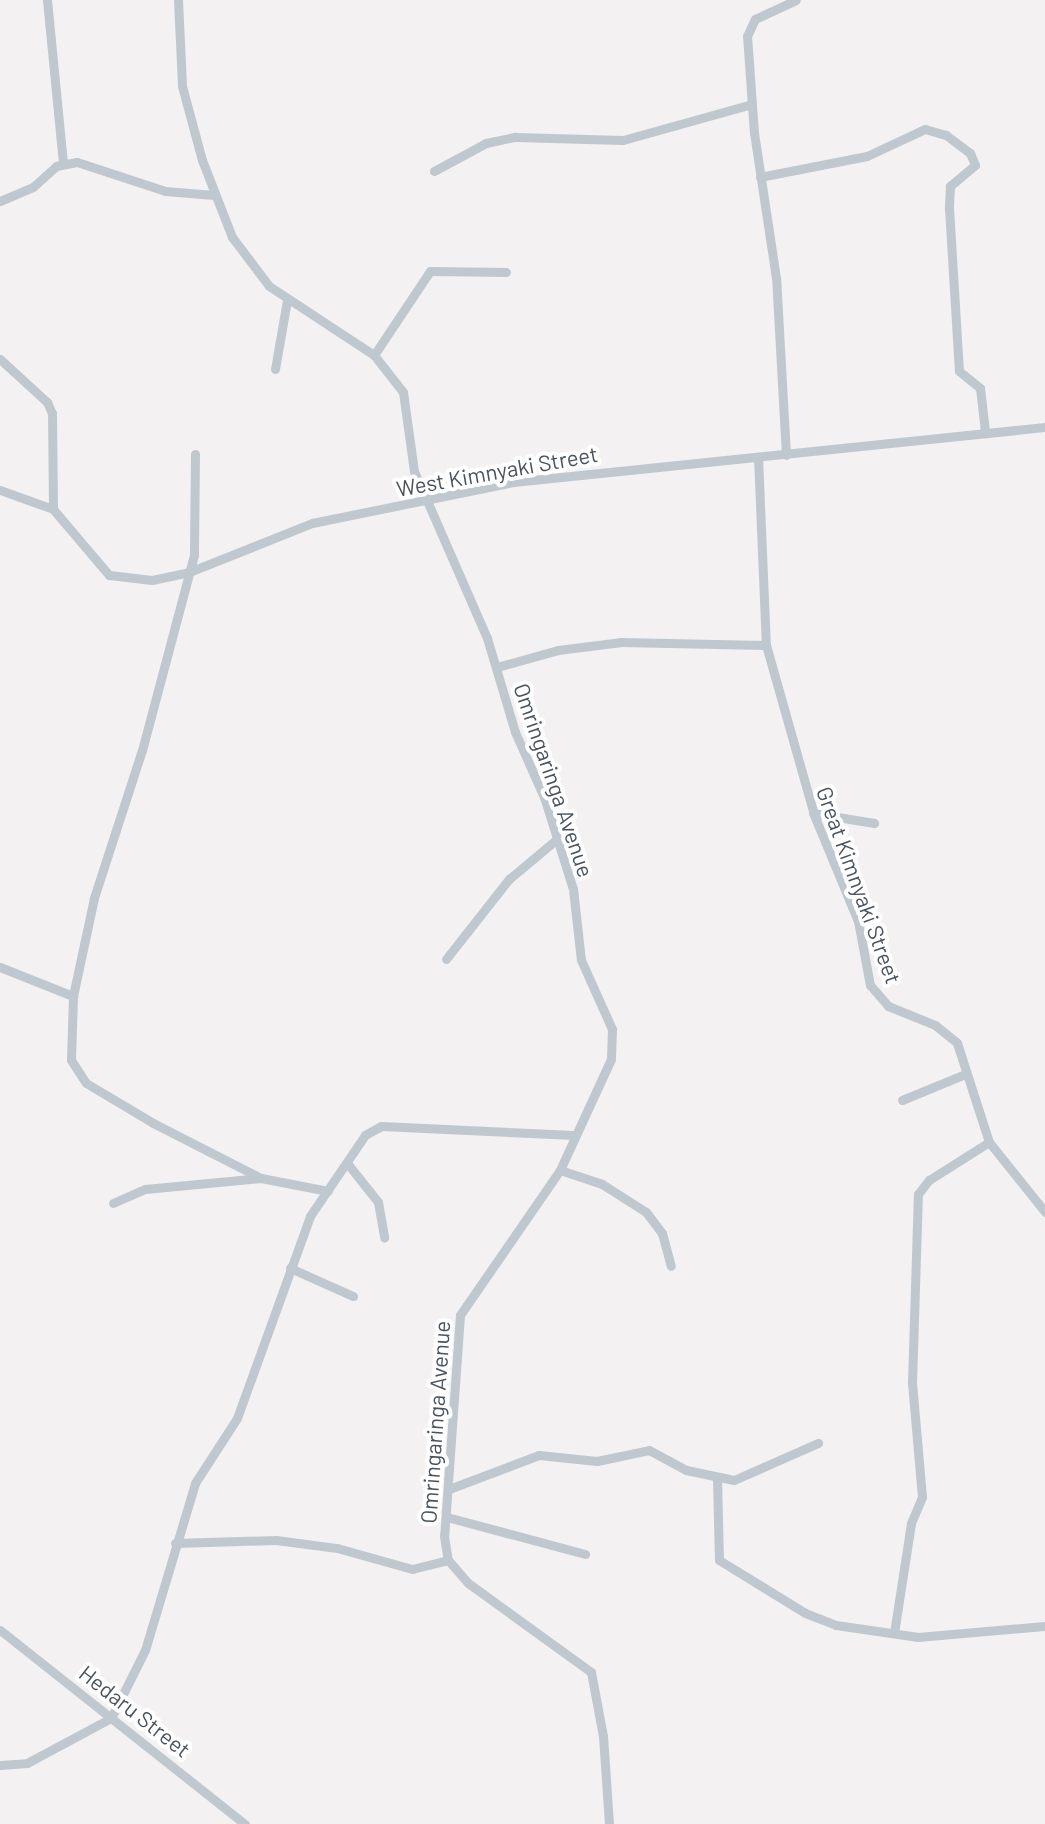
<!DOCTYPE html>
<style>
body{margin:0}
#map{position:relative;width:1045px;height:1824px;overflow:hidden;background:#f3f1f1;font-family:Barlow,sans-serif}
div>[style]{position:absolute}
.minor>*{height:9px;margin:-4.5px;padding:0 4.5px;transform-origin:4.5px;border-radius:4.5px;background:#bfc8cf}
span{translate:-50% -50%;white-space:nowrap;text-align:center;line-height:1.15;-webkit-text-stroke:8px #fff;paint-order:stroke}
.street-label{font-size:22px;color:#49535e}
</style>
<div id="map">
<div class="minor">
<i style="left:47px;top:0;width:164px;rotate:84.4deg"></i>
<i style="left:178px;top:0;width:86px;rotate:87.3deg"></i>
<i style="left:182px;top:86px;width:77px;rotate:74.9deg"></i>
<i style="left:202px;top:160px;width:83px;rotate:68.7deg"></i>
<i style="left:232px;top:237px;width:61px;rotate:52.9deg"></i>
<i style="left:269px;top:286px;width:126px;rotate:33.3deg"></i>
<i style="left:374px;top:355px;width:47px;rotate:51.9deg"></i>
<i style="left:403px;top:392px;width:80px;rotate:82.1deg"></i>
<i style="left:414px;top:471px;width:182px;rotate:66.4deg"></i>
<i style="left:487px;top:638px;width:98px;rotate:73.4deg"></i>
<i style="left:515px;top:732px;width:71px;rotate:66deg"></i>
<i style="left:544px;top:797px;width:96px;rotate:72.5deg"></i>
<i style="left:573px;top:889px;width:71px;rotate:83.6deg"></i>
<i style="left:581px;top:960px;width:76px;rotate:65.8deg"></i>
<i style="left:612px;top:1029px;width:30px;rotate:92deg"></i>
<i style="left:611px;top:1059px;width:122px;rotate:114.7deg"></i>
<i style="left:560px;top:1170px;width:176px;rotate:124.6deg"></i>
<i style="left:460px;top:1315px;width:222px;rotate:94.1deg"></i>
<i style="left:444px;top:1536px;width:24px;rotate:81deg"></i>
<i style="left:448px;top:1560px;width:30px;rotate:49deg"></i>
<i style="left:468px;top:1583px;width:152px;rotate:35.9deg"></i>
<i style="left:591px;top:1672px;width:65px;rotate:79.4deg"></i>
<i style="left:603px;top:1736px;width:88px;rotate:86.1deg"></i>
<i style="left:434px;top:171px;width:59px;rotate:-28.3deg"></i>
<i style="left:486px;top:143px;width:30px;rotate:-12deg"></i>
<i style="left:515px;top:137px;width:108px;rotate:1.6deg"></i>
<i style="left:623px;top:140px;width:134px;rotate:-15.6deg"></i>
<i style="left:760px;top:177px;width:109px;rotate:-11.1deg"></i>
<i style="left:867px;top:156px;width:64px;rotate:-25deg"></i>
<i style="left:925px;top:129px;width:22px;rotate:16deg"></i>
<i style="left:946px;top:135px;width:30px;rotate:37deg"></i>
<i style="left:970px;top:153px;width:13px;rotate:67deg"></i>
<i style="left:975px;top:165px;width:33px;rotate:140deg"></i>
<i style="left:950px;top:186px;width:22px;rotate:93deg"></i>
<i style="left:949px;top:208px;width:163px;rotate:86.5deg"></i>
<i style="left:959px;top:371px;width:27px;rotate:39deg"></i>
<i style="left:980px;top:388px;width:43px;rotate:83.4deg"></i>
<i style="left:0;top:201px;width:36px;rotate:-23deg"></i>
<i style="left:33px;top:187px;width:31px;rotate:-42deg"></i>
<i style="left:56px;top:166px;width:21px;rotate:-11deg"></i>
<i style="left:77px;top:162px;width:93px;rotate:18.2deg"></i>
<i style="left:165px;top:191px;width:49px;rotate:4.7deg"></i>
<i style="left:374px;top:355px;width:101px;rotate:-56.3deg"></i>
<i style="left:430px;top:271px;width:76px;rotate:0.8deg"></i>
<i style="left:0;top:359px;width:64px;rotate:42.5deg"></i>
<i style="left:47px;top:402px;width:12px;rotate:66deg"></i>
<i style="left:52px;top:413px;width:96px;rotate:89.4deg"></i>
<i style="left:275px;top:369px;width:70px;rotate:-80.1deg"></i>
<i style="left:195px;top:454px;width:101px;rotate:90.6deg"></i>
<i style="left:194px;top:555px;width:202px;rotate:104.9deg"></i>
<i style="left:142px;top:750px;width:156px;rotate:108deg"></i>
<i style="left:94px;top:898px;width:100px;rotate:102.1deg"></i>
<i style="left:73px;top:996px;width:64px;rotate:91.8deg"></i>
<i style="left:71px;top:1060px;width:27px;rotate:57deg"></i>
<i style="left:86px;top:1083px;width:78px;rotate:30.8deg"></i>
<i style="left:153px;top:1123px;width:121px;rotate:27deg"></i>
<i style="left:261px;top:1178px;width:68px;rotate:11deg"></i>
<i style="left:786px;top:455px;width:177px;rotate:-93.2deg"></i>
<i style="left:776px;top:278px;width:147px;rotate:-98.6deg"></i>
<i style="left:754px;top:133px;width:97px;rotate:-94.1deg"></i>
<i style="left:747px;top:36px;width:19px;rotate:-65deg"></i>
<i style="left:755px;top:19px;width:45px;rotate:-24.9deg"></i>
<i style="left:758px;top:457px;width:188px;rotate:87.6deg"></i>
<i style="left:766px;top:645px;width:177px;rotate:74.2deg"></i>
<i style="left:814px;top:815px;width:115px;rotate:67.5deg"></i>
<i style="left:858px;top:921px;width:65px;rotate:79.4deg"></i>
<i style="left:870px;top:985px;width:28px;rotate:49deg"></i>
<i style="left:888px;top:1006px;width:51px;rotate:22deg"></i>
<i style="left:935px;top:1025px;width:28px;rotate:39deg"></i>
<i style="left:957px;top:1043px;width:104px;rotate:72.1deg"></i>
<i style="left:989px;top:1142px;width:90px;rotate:51.3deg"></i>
<i style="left:0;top:490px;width:56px;rotate:19.7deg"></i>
<i style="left:53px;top:509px;width:87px;rotate:49.7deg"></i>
<i style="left:109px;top:575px;width:43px;rotate:6.6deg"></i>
<i style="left:152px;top:580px;width:38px;rotate:-12deg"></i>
<i style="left:189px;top:572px;width:132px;rotate:-21.7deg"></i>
<i style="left:312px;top:523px;width:205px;rotate:-11.5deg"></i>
<i style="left:513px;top:482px;width:535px;rotate:-5.9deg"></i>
<i style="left:497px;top:667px;width:63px;rotate:-15.6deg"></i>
<i style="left:558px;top:650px;width:64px;rotate:-7.2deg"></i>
<i style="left:621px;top:642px;width:145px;rotate:1.2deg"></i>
<i style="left:813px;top:813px;width:62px;rotate:9.3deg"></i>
<i style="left:446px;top:959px;width:102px;rotate:-51.8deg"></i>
<i style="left:509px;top:879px;width:62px;rotate:-39.8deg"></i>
<i style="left:0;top:967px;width:79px;rotate:21.7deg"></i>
<i style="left:902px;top:1100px;width:68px;rotate:-22.4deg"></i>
<i style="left:347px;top:1163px;width:50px;rotate:51.5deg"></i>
<i style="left:378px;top:1202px;width:36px;rotate:80deg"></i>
<i style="left:560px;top:1170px;width:44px;rotate:18.4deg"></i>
<i style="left:602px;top:1184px;width:52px;rotate:32.5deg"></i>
<i style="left:646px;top:1212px;width:26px;rotate:53deg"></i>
<i style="left:662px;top:1233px;width:34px;rotate:75deg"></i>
<i style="left:113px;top:1203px;width:35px;rotate:-24deg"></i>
<i style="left:145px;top:1189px;width:117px;rotate:-5.4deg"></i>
<i style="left:290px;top:1268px;width:69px;rotate:24deg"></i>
<i style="left:717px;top:1479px;width:81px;rotate:88.6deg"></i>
<i style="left:719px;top:1560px;width:101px;rotate:31.6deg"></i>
<i style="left:805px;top:1613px;width:33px;rotate:21deg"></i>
<i style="left:836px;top:1625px;width:83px;rotate:8.3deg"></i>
<i style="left:918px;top:1637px;width:127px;rotate:-5deg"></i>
<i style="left:449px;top:1489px;width:96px;rotate:-20.7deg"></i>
<i style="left:539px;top:1455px;width:58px;rotate:5.9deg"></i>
<i style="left:597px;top:1461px;width:53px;rotate:-11.9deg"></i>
<i style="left:649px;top:1450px;width:42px;rotate:28.4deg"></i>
<i style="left:686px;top:1470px;width:49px;rotate:11.8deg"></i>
<i style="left:734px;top:1480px;width:92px;rotate:-23.8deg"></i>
<i style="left:447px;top:1517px;width:143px;rotate:15deg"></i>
<i style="left:175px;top:1543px;width:101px;rotate:-1.7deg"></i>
<i style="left:276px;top:1540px;width:62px;rotate:7.5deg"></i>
<i style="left:337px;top:1548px;width:78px;rotate:15.6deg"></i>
<i style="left:412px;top:1569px;width:37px;rotate:-14deg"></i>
<i style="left:0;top:1630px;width:313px;rotate:38.4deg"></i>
<i style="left:894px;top:1633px;width:111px;rotate:-81.2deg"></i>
<i style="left:911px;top:1523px;width:28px;rotate:-67deg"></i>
<i style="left:922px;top:1497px;width:114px;rotate:-95deg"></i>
<i style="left:912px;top:1383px;width:189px;rotate:-88.2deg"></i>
<i style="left:918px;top:1194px;width:18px;rotate:-52deg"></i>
<i style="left:929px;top:1180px;width:71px;rotate:-32.3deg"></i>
<i style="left:0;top:1765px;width:27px;rotate:-4deg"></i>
<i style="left:27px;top:1763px;width:95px;rotate:-28.2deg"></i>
<i style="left:111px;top:1718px;width:76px;rotate:-63.4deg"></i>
<i style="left:145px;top:1650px;width:174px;rotate:-73.3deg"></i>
<i style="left:195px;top:1483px;width:77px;rotate:-57.1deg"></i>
<i style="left:237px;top:1418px;width:215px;rotate:-70.1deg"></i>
<i style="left:310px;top:1216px;width:98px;rotate:-55.8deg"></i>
<i style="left:365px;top:1135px;width:18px;rotate:-29deg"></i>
<i style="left:381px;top:1126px;width:193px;rotate:2.7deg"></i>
</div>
<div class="street-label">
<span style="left:497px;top:471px;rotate:-10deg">West Kimnyaki Street</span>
<span style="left:554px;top:780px;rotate:71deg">Omringaringa Avenue</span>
<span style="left:859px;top:885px;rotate:70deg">Great Kimnyaki Street</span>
<span style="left:435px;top:1422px;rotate:-86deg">Omringaringa Avenue</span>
<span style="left:135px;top:1711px;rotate:38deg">Hedaru Street</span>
</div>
</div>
